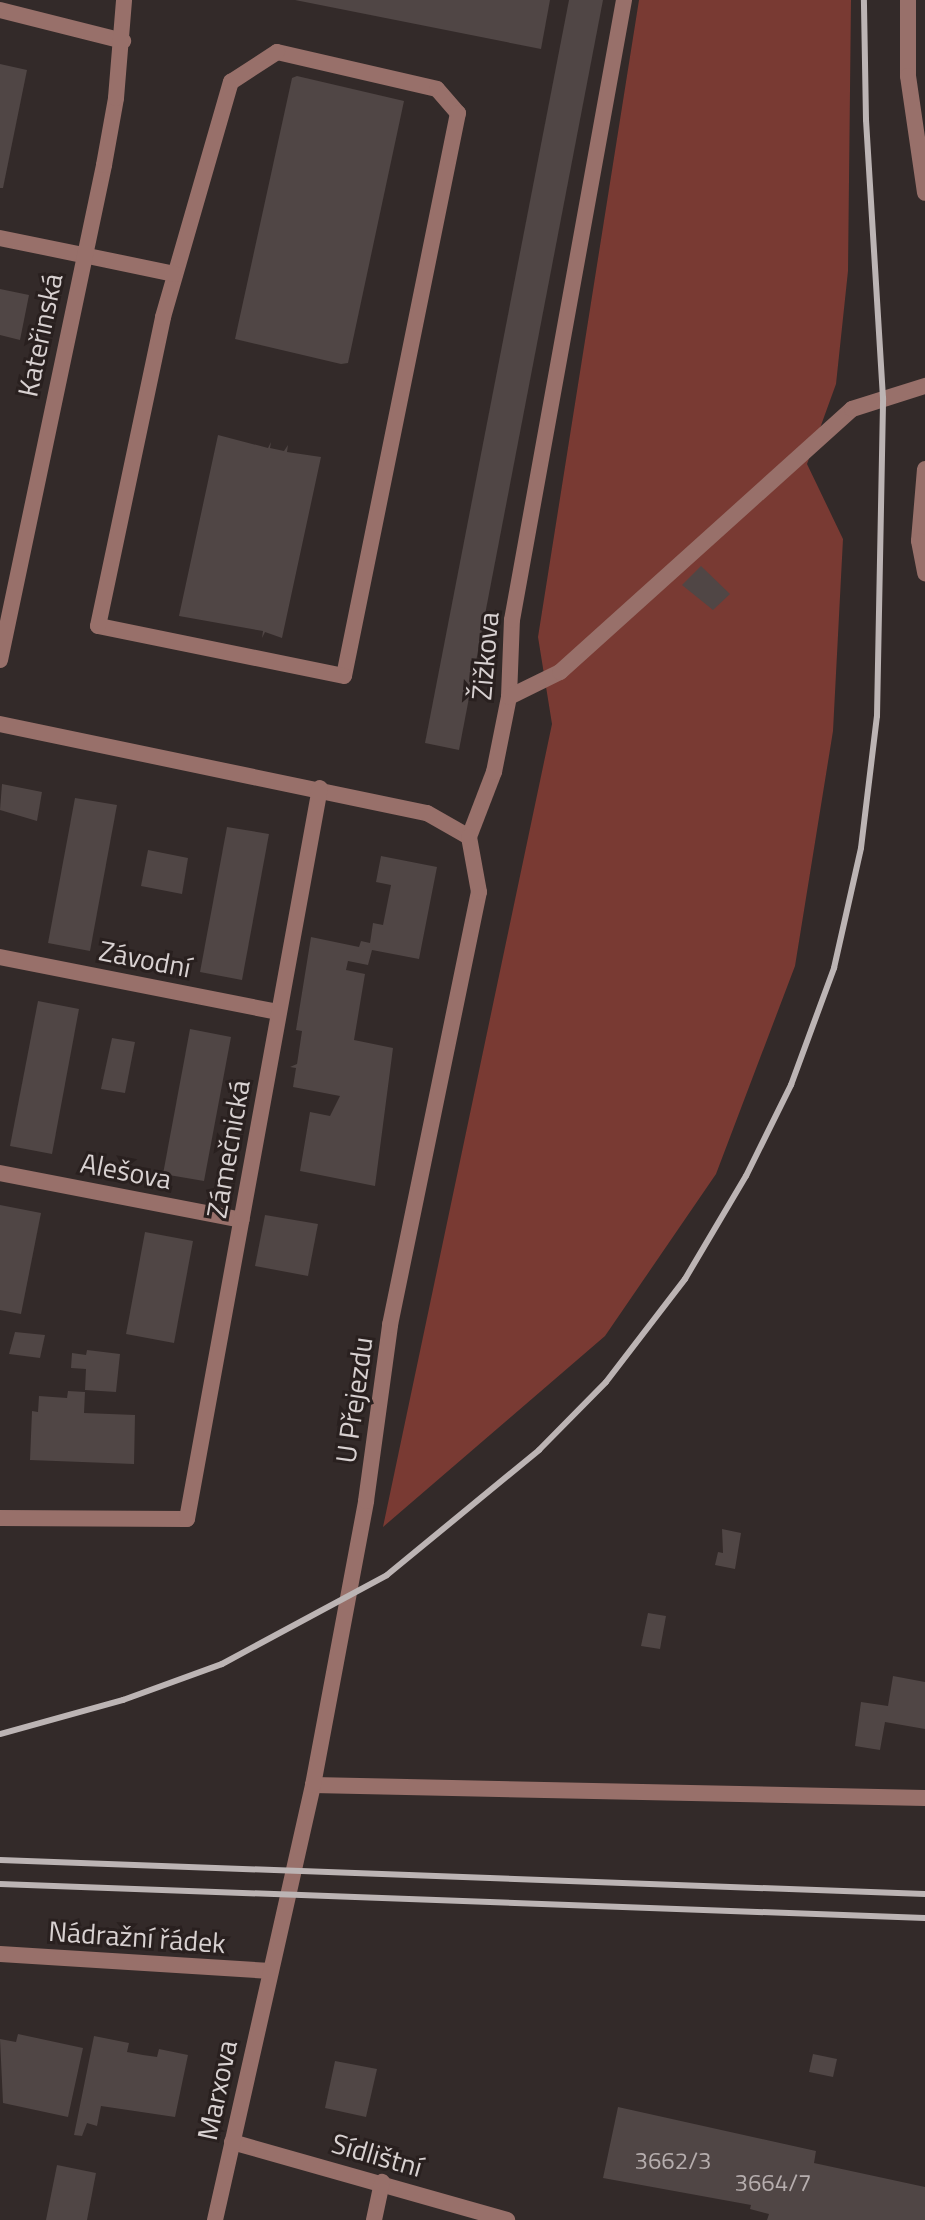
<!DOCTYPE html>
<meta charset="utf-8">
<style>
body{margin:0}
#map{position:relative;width:925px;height:2220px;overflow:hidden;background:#332a29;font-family:"Titillium Web",sans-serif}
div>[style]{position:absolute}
.green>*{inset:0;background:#793a33}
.building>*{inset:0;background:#504645}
.lane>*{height:16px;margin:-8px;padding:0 8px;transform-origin:8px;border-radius:8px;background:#98706a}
.street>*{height:16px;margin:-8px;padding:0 8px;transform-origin:8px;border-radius:8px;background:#98706a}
.rail>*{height:6px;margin:-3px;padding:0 3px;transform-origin:3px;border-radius:3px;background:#bcb4b4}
span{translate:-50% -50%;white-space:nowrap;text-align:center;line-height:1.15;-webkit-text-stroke:6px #29201f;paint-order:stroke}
.number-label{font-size:24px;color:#b6aeae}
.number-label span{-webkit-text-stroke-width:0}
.street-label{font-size:28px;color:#d8d1d1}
</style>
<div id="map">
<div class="green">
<i style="clip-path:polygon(639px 0,851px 0,848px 271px,836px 384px,807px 464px,843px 539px,833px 731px,795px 966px,716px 1174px,605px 1336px,383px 1527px,552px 724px,538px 637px)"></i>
</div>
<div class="building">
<i style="clip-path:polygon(295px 0,550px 0,541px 49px)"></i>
<i style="clip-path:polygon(569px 0,603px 0,459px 750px,425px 743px)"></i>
<i style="clip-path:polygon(0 64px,27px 70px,3px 188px,0 188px)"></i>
<i style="clip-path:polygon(297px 76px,404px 101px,348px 363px,341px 364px,235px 339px,292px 78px)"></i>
<i style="clip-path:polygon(0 289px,29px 295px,20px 340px,0 335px)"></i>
<i style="clip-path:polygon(218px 435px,268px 448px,271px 442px,270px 448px,284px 451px,288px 445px,287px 452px,321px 457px,282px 638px,265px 632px,262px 638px,263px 631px,179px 616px)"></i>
<i style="clip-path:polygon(701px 566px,730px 594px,713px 610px,682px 585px)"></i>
<i style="clip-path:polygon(2px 784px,42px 792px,37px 821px,0 810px)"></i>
<i style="clip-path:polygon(75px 798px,117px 805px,90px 951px,48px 943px)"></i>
<i style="clip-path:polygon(227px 827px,269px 834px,242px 980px,200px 972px)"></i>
<i style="clip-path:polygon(148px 850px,188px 858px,182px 894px,141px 886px)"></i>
<i style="clip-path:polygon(381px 856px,437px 867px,419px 959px,372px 950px,368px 965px,348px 961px,346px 970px,365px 974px,354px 1040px,393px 1048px,375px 1186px,300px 1171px,310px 1112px,330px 1116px,340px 1096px,293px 1087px,296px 1068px,290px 1067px,297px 1064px,302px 1031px,296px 1030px,311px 937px,359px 947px,361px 941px,370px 943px,373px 923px,383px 925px,391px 885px,376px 882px)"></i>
<i style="clip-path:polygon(38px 1001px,79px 1009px,52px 1154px,10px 1146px)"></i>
<i style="clip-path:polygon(190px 1029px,231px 1037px,204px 1181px,163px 1174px)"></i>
<i style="clip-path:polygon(112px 1038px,135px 1042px,125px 1093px,101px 1089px)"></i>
<i style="clip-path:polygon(0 1205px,41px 1213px,21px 1314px,0 1310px)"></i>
<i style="clip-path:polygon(265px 1215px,318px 1224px,308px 1276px,255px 1266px)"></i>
<i style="clip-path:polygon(145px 1232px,193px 1241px,174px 1343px,126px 1334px)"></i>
<i style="clip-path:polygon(15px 1332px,45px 1335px,40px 1358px,9px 1354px)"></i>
<i style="clip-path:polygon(87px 1350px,120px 1354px,116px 1392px,85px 1390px,86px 1369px,71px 1368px,72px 1353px,86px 1355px)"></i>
<i style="clip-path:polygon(68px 1391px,85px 1392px,84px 1413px,135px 1415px,134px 1464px,30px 1460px,32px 1411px,38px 1412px,39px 1396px,67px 1398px)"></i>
<i style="clip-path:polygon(722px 1529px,741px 1533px,735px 1569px,715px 1565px,718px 1552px,723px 1553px)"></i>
<i style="clip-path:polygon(648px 1613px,666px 1616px,660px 1649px,641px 1646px)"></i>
<i style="clip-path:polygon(893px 1676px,925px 1682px,925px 1729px,885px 1722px,880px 1750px,855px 1746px,861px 1702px,888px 1706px)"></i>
<i style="clip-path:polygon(18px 2034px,83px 2048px,68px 2117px,3px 2103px,0 2039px,16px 2042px)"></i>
<i style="clip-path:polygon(94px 2036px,129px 2043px,127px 2052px,143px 2055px,157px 2057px,159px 2049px,188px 2055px,175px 2117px,101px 2106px,97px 2126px,87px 2123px,82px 2136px,74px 2135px)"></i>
<i style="clip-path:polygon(813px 2054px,837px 2059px,833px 2077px,809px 2072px)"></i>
<i style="clip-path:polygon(335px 2061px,377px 2069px,366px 2117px,325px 2108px)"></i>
<i style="clip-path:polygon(618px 2107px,816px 2151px,814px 2163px,925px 2187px,925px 2220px,767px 2220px,769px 2214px,750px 2209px,751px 2205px,603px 2178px)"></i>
<i style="clip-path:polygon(57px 2165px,96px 2173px,87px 2220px,46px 2220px)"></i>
</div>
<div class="lane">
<i style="left:908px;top:0;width:76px;rotate:90deg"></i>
<i style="left:908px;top:76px;width:118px;rotate:81.7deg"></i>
<i style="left:0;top:10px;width:127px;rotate:14.1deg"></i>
<i style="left:277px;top:52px;width:164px;rotate:13deg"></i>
<i style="left:437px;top:89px;width:32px;rotate:49deg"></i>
<i style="left:458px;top:113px;width:574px;rotate:101.45deg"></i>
<i style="left:344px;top:676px;width:251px;rotate:-168.5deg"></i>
<i style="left:98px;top:626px;width:316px;rotate:-78.1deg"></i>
<i style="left:163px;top:317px;width:245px;rotate:-73.9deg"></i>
<i style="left:231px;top:82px;width:55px;rotate:-33.1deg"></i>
<i style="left:83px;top:255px;width:94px;rotate:11.7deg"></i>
<i style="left:509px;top:697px;width:77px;rotate:-87.8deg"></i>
<i style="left:512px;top:620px;width:630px;rotate:-79.76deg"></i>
</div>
<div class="street">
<i style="left:0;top:238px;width:85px;rotate:11.6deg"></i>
<i style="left:925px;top:469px;width:72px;rotate:94.8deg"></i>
<i style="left:919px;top:541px;width:33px;rotate:79deg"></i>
<i style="left:0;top:660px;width:506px;rotate:-78.13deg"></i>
<i style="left:104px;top:165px;width:68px;rotate:-79.8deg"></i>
<i style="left:116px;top:98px;width:98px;rotate:-85.3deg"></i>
<i style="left:0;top:724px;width:436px;rotate:11.8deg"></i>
<i style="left:427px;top:813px;width:48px;rotate:29.7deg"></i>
<i style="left:469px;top:837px;width:70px;rotate:-69deg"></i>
<i style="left:494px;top:772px;width:76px;rotate:-78.7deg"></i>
<i style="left:509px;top:697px;width:57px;rotate:-26.1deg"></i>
<i style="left:560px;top:672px;width:393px;rotate:-42deg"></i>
<i style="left:852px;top:409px;width:77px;rotate:-17.5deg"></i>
<i style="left:0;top:957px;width:284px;rotate:11.2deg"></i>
<i style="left:0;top:1173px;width:246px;rotate:11deg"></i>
<i style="left:0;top:1518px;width:187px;rotate:0.3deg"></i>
<i style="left:187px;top:1519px;width:743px;rotate:-79.69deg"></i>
<i style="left:313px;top:1785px;width:612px;rotate:1.22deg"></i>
<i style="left:0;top:1954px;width:271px;rotate:3.6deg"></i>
<i style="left:232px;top:2142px;width:286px;rotate:15.8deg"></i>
<i style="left:215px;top:2220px;width:446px;rotate:-77.3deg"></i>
<i style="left:313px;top:1785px;width:289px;rotate:-79.4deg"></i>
<i style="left:366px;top:1501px;width:178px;rotate:-82.2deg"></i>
<i style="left:390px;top:1325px;width:442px;rotate:-78.4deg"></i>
<i style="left:479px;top:892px;width:56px;rotate:-100.3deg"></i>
<i style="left:374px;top:2220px;width:39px;rotate:-78deg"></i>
</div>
<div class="rail">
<i style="left:0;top:1734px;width:128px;rotate:-15.5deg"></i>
<i style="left:123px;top:1700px;width:105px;rotate:-20deg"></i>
<i style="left:222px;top:1664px;width:187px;rotate:-28.3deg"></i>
<i style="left:387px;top:1575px;width:197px;rotate:-39.4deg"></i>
<i style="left:539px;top:1450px;width:95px;rotate:-45.4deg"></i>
<i style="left:606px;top:1382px;width:130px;rotate:-52.5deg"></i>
<i style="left:685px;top:1279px;width:120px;rotate:-59.4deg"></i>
<i style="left:746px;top:1176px;width:102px;rotate:-63.7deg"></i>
<i style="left:791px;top:1085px;width:125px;rotate:-69.8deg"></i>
<i style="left:834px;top:968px;width:123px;rotate:-77.3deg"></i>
<i style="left:861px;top:848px;width:133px;rotate:-83.1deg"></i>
<i style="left:877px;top:716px;width:318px;rotate:-88.9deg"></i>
<i style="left:883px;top:398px;width:279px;rotate:-93.5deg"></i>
<i style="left:866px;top:120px;width:120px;rotate:-91deg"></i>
<i style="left:0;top:1860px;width:926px;rotate:2.11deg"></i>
<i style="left:0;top:1884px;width:926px;rotate:2.11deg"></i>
</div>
<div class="number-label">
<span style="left:673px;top:2161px">3662/3</span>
<span style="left:773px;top:2183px">3664/7</span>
</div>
<div class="street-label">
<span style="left:40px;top:335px;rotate:-78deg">Kateřinská</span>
<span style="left:485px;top:656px;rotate:-85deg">Žižkova</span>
<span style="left:145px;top:959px;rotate:11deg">Závodní</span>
<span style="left:228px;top:1149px;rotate:-80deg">Zámečnická</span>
<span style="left:126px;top:1171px;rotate:11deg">Alešova</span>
<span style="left:354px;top:1400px;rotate:-82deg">U Přejezdu</span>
<span style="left:137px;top:1937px;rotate:4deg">Nádražní řádek</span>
<span style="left:217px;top:2090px;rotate:-78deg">Marxova</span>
<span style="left:377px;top:2155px;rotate:16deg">Sídlištní</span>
</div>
</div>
